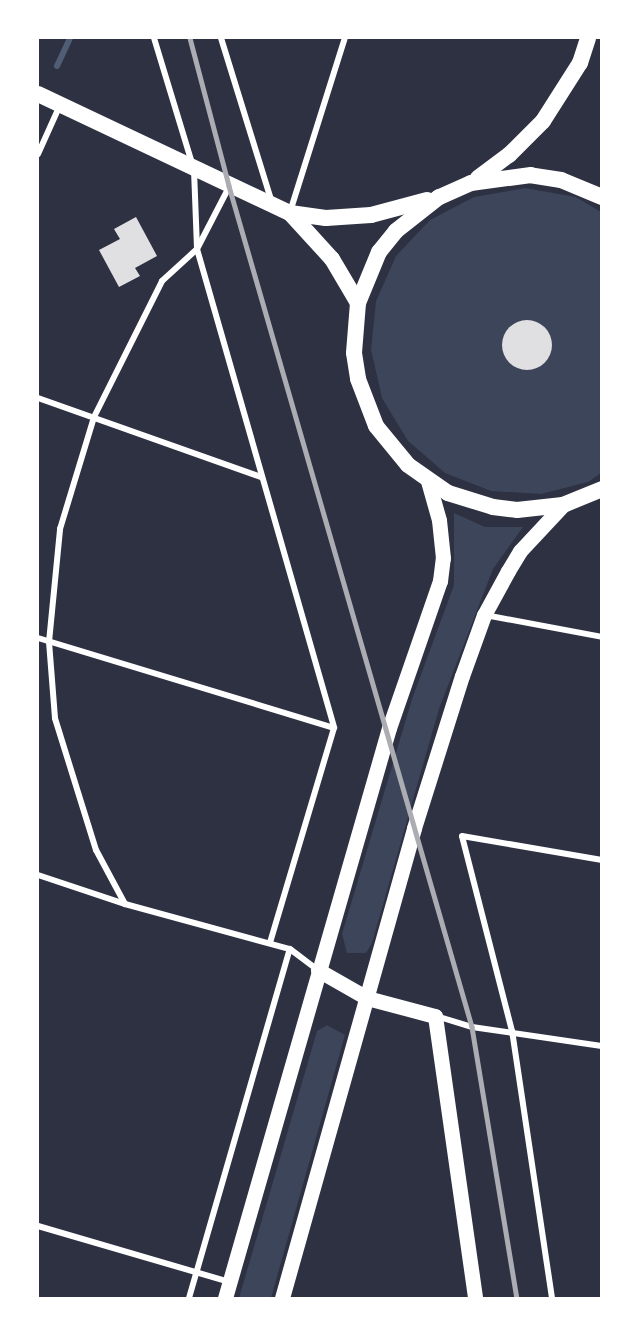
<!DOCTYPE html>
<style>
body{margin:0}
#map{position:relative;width:639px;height:1336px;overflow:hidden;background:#2d3142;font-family:Raleway,sans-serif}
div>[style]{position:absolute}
.green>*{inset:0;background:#3c4559}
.stream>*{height:6px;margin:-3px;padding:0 3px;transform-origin:3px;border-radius:3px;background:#4f5d75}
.building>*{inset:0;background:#e0e0e3}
.round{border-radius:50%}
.minor>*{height:6px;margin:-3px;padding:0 3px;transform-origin:3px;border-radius:3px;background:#fff}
.primary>*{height:15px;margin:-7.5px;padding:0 7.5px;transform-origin:7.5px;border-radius:7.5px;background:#fff}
.trunk>*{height:16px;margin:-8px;padding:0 8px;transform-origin:8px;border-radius:8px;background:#fff}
.rail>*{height:4.5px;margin:-2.25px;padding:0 2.25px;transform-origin:2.25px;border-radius:2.25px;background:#abadb3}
span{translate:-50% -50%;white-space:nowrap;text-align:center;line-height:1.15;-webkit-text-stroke:6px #fff;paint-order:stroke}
.frame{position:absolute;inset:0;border:39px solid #fff;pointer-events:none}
</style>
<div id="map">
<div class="green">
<i style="clip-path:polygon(525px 188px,576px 197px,601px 212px,601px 473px,588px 482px,541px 494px,491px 491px,445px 473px,408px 441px,382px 398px,371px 350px,376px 301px,396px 256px,430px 220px,474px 197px)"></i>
<i style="clip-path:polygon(454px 513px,485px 527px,523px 527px,493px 569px,439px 709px,372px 943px,366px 953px,347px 953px,342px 934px,412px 699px,454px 585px)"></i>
<i style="clip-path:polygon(327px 1025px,345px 1035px,271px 1298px,239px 1298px,317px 1031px)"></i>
</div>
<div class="stream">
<i style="left:57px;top:66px;width:31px;rotate:-65deg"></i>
</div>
<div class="building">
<i style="clip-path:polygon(136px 217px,157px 256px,135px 268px,140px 276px,119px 287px,99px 250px,120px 239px,114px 229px)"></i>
<i class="round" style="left:502px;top:320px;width:50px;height:50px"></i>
</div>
<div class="minor">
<i style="left:154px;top:38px;width:138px;rotate:73.1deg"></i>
<i style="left:194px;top:170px;width:79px;rotate:87.8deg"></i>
<i style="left:197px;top:249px;width:498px;rotate:74deg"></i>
<i style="left:334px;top:728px;width:224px;rotate:106.6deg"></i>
<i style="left:221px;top:38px;width:170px;rotate:72.8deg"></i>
<i style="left:38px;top:154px;width:54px;rotate:-65.8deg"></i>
<i style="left:290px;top:212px;width:182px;rotate:-72.5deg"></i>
<i style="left:38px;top:398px;width:237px;rotate:19.5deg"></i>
<i style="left:485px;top:615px;width:119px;rotate:10.6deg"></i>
<i style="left:38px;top:638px;width:309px;rotate:16.9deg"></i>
<i style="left:38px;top:875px;width:92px;rotate:18.4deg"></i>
<i style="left:125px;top:904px;width:171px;rotate:15.3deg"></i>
<i style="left:290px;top:949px;width:35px;rotate:37deg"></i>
<i style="left:125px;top:904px;width:61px;rotate:-118.2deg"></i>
<i style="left:96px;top:850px;width:138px;rotate:-107.3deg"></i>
<i style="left:55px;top:718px;width:76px;rotate:-94.5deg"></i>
<i style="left:49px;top:642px;width:114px;rotate:-84.4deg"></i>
<i style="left:60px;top:529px;width:117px;rotate:-73.1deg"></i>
<i style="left:94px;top:417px;width:152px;rotate:-63.4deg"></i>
<i style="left:162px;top:281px;width:47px;rotate:-42.4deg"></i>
<i style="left:197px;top:249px;width:70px;rotate:-62.7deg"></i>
<i style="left:436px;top:1016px;width:38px;rotate:17deg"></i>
<i style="left:472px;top:1027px;width:131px;rotate:8.3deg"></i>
<i style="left:38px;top:1226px;width:200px;rotate:16.3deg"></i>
<i style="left:189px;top:1298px;width:363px;rotate:-73.9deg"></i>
<i style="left:552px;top:1298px;width:270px;rotate:-98.5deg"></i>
<i style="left:512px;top:1031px;width:201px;rotate:-104.4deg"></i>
<i style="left:462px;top:836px;width:142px;rotate:9.7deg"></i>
</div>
<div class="primary">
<i style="left:318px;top:970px;width:56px;rotate:29.7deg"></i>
<i style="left:367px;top:998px;width:70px;rotate:14.8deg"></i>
<i style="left:435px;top:1016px;width:285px;rotate:81.9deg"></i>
<i style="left:225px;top:1298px;width:593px;rotate:-73.95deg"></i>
<i style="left:389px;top:728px;width:156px;rotate:-70.9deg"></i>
<i style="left:440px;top:581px;width:23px;rotate:-83deg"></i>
<i style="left:443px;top:558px;width:38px;rotate:-96deg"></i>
<i style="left:439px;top:520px;width:41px;rotate:-105.8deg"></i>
<i style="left:282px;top:1298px;width:488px;rotate:-74.3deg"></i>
<i style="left:414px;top:828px;width:159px;rotate:-72.5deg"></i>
<i style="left:462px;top:676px;width:65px;rotate:-70.2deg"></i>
<i style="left:484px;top:615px;width:50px;rotate:-61.4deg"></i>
<i style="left:508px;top:571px;width:23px;rotate:-59deg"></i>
<i style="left:520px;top:551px;width:63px;rotate:-46.9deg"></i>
</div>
<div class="trunk">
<i style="left:38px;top:94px;width:279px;rotate:25.3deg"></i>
<i style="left:290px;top:213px;width:36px;rotate:8deg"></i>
<i style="left:326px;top:218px;width:45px;rotate:-3.8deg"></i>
<i style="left:371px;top:215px;width:58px;rotate:-15deg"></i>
<i style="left:478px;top:178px;width:39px;rotate:-37deg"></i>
<i style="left:509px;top:155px;width:48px;rotate:-45deg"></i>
<i style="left:543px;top:121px;width:69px;rotate:-57.5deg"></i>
<i style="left:580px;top:63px;width:26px;rotate:-72deg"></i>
<i style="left:602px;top:197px;width:44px;rotate:-157.5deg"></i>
<i style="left:561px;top:180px;width:30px;rotate:-171deg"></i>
<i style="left:531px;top:175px;width:61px;rotate:172.4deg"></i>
<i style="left:471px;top:183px;width:35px;rotate:156deg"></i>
<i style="left:439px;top:197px;width:55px;rotate:141.7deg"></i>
<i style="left:396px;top:231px;width:27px;rotate:129deg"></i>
<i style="left:379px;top:252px;width:55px;rotate:112.4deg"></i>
<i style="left:358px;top:303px;width:50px;rotate:94.6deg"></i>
<i style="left:354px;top:353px;width:26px;rotate:81deg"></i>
<i style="left:358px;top:379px;width:50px;rotate:69deg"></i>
<i style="left:376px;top:426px;width:50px;rotate:50.6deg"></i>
<i style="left:408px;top:465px;width:49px;rotate:35deg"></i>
<i style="left:448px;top:493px;width:47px;rotate:17.3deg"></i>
<i style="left:493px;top:507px;width:24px;rotate:7deg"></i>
<i style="left:517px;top:510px;width:46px;rotate:-6.2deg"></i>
<i style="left:563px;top:505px;width:42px;rotate:-22.3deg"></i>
<i style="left:290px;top:213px;width:62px;rotate:47.6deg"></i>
<i style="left:332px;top:259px;width:51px;rotate:59.4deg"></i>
</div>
<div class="rail">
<i style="left:190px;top:38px;width:153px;rotate:75.2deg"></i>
<i style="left:229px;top:186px;width:875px;rotate:73.88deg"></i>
<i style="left:472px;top:1027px;width:275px;rotate:80.6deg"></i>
</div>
<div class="frame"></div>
</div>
